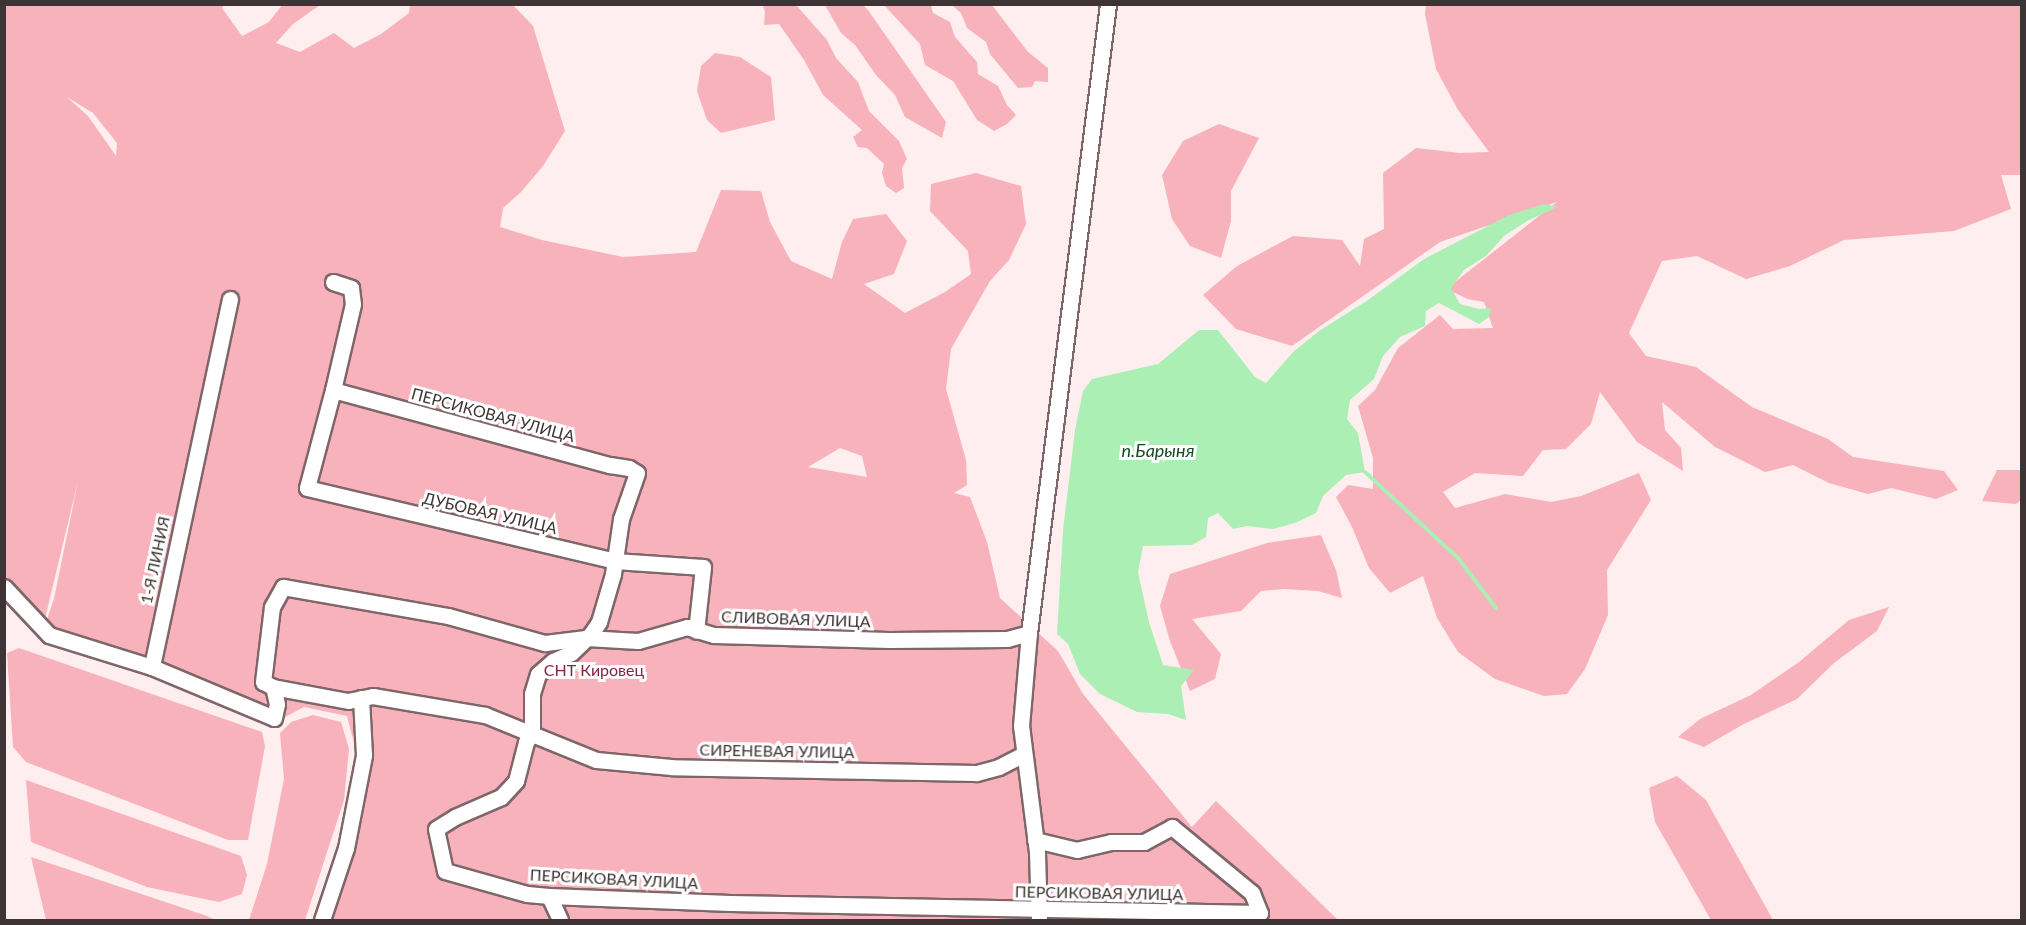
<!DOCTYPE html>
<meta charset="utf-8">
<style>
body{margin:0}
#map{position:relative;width:2026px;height:925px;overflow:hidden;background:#ffeef0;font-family:Lato,sans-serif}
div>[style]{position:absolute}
.green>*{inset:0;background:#f7b2bb}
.water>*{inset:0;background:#abefb5}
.stream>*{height:4px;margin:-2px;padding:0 2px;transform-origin:2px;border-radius:2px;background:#abefb5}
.roads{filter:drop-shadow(2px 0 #7e6669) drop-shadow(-2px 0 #7e6669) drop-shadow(0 2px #7e6669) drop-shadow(0 -2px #7e6669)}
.street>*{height:15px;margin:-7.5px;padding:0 7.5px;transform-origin:7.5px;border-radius:7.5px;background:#fff}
span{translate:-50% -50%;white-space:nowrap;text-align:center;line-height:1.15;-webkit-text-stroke:6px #fff;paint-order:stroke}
.street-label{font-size:16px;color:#3e3435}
.park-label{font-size:16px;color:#88243e}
.water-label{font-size:18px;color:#1a4a25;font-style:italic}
.frame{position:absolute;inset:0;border:6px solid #3e3435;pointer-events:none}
</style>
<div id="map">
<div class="green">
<i style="clip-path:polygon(evenodd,5px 5px,224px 5px,222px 8px,242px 36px,269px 22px,282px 5px,320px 5px,293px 24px,276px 43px,300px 52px,334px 33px,354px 48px,381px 34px,409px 13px,410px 5px,513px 5px,533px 26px,565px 131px,543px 166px,521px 192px,503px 208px,500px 227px,542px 240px,623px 257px,696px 252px,721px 190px,761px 191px,770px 222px,791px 261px,832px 279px,842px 242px,853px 219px,886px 214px,907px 241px,894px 274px,864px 284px,905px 313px,945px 292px,971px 274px,968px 251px,930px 211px,931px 184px,976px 173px,1021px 186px,1026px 224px,1009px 260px,990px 281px,951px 349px,946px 389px,966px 460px,967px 485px,954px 493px,970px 497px,987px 542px,1000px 598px,1058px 651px,1083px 694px,1192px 827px,1216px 801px,1338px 920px,312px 920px,342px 836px,357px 755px,347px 716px,304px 707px,272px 724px,41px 635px,5px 595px,5px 5px,67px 97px,93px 113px,117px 143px,116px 156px,88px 116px,67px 97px,5px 5px,840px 448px,862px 456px,867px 477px,808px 467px,840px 448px,5px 5px,78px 481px,54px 599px,44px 628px,43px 627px,78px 481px)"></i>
<i style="clip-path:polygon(763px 5px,796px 5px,827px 40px,836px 58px,858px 82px,869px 111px,899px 141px,907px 159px,902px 168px,904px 188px,896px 193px,886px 186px,882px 173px,884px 164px,867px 148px,858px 147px,853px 137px,862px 130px,823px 95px,804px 60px,779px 24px,764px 25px,765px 12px)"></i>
<i style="clip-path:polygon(825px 5px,863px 5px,868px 10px,946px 122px,942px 138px,905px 117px,895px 95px,876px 75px,855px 45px,841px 33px)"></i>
<i style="clip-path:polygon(884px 5px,931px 5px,933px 13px,950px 22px,955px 37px,977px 62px,978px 74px,998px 86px,1007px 105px,1016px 115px,1007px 124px,994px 131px,977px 120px,953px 81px,925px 65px,920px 44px)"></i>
<i style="clip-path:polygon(952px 5px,992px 5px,1028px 52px,1048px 68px,1048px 82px,1035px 81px,1032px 87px,1018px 88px,990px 54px,986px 42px,967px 28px,961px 13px)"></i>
<i style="clip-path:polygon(1426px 5px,2021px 5px,2021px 175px,2001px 175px,2011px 209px,1954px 231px,1844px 240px,1790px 266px,1746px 279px,1697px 256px,1662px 261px,1629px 333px,1646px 356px,1696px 367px,1752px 407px,1828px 439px,1853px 457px,1944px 471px,1958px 490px,1936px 499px,1891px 488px,1868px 494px,1829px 483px,1793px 465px,1765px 472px,1715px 447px,1662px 402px,1665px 430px,1681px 448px,1683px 471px,1637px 442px,1600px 392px,1591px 424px,1566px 449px,1543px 450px,1523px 476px,1475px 473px,1443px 492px,1455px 508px,1505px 494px,1551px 502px,1581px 496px,1639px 473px,1651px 500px,1607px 570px,1608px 615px,1585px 669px,1567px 694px,1544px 696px,1495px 679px,1458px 652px,1437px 618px,1423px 576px,1390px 593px,1369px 568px,1352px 527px,1336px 497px,1348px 485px,1373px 489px,1373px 458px,1358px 406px,1375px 390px,1398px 348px,1440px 315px,1453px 329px,1493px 328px,1484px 302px,1468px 299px,1446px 289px,1557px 202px,1440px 242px,1292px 346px,1236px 329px,1203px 295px,1237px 266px,1293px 236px,1342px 240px,1360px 266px,1364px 239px,1384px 229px,1383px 173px,1416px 148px,1460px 153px,1489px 152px,1458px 110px,1436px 69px,1425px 14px)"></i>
<i style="clip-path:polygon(715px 53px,740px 57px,771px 77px,775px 120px,721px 133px,707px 120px,697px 91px,701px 66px)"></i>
<i style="clip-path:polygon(1219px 124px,1259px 138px,1231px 191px,1231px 221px,1221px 258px,1190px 246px,1172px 219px,1162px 175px,1183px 141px)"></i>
<i style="clip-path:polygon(1997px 470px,2021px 470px,2021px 500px,2016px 504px,1982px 501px)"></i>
<i style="clip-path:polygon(1321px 535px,1336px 570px,1342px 598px,1318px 591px,1284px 589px,1261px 591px,1241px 611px,1192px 619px,1221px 654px,1215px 679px,1190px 691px,1170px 641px,1160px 606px,1170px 574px,1267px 543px)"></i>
<i style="clip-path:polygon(1889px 607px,1877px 631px,1834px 663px,1797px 699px,1742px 725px,1704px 747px,1678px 737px,1700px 719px,1751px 695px,1799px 662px,1849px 620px)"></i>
<i style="clip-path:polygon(19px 648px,262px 732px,265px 746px,248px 840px,228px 840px,26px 762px,13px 747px,7px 653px)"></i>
<i style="clip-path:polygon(313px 715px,341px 722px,349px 749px,344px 800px,305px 920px,249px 920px,267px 864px,284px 779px,280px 733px,291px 722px)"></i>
<i style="clip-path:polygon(1677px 776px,1706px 800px,1773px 920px,1711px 920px,1655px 822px,1649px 788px)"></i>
<i style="clip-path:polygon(26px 780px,241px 856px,247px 875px,242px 894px,219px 902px,147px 887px,31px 842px)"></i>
<i style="clip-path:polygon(31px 857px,207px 916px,215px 920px,46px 920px)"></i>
</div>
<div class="water">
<i style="clip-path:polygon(1544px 204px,1558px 207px,1527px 221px,1504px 236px,1486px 256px,1464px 270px,1451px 288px,1460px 304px,1479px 309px,1491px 308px,1489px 317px,1479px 324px,1439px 303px,1426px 311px,1425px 326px,1400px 337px,1383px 356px,1374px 379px,1350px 400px,1347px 419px,1358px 433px,1365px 472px,1346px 475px,1323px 496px,1316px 513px,1295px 523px,1273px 529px,1247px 526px,1233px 529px,1218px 513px,1208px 518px,1206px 537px,1192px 545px,1143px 546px,1138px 572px,1149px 622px,1163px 665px,1194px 670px,1181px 686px,1186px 720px,1168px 714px,1137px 712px,1100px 694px,1080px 674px,1068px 644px,1057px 634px,1063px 530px,1075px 430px,1083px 391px,1092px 379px,1158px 364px,1199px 330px,1218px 330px,1255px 377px,1266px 383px,1293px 352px,1319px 331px,1368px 300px,1424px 259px,1509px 215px)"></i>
</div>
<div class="stream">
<i style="left:1365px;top:472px;width:127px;rotate:42.8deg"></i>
<i style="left:1458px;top:558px;width:63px;rotate:52.8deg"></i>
</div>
<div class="roads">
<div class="street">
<i style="left:333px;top:282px;width:19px;rotate:18deg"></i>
<i style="left:351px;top:288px;width:16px;rotate:83deg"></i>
<i style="left:353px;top:304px;width:88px;rotate:103.1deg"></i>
<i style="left:333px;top:390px;width:287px;rotate:15.2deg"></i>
<i style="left:610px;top:465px;width:19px;rotate:9deg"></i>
<i style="left:629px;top:468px;width:9px;rotate:32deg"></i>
<i style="left:637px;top:473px;width:49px;rotate:109.2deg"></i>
<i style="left:621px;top:519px;width:56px;rotate:98.3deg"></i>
<i style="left:613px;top:574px;width:50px;rotate:106.3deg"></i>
<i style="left:599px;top:622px;width:14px;rotate:124deg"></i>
<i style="left:591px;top:634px;width:28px;rotate:136deg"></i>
<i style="left:571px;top:653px;width:20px;rotate:156deg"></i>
<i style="left:553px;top:661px;width:20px;rotate:139deg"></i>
<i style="left:538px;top:674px;width:21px;rotate:107deg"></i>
<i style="left:532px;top:694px;width:39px;rotate:90deg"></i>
<i style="left:532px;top:733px;width:11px;rotate:124deg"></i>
<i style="left:526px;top:742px;width:40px;rotate:104.4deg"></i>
<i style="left:516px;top:781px;width:22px;rotate:133deg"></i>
<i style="left:501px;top:797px;width:50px;rotate:156.5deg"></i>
<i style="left:455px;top:817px;width:22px;rotate:148deg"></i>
<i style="left:436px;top:829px;width:43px;rotate:77.9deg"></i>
<i style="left:445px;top:871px;width:85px;rotate:15.7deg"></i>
<i style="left:527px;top:894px;width:22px;rotate:5deg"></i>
<i style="left:549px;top:896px;width:181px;rotate:2.2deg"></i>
<i style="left:730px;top:903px;width:530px;rotate:1.08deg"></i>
<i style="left:1260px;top:913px;width:22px;rotate:-112deg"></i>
<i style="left:1252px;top:893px;width:104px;rotate:-140.5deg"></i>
<i style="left:1172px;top:827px;width:32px;rotate:152deg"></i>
<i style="left:1144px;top:842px;width:33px;rotate:180deg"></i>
<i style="left:1111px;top:842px;width:35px;rotate:167deg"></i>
<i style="left:1077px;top:850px;width:43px;rotate:-166.6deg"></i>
<i style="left:230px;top:299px;width:376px;rotate:102deg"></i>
<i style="left:152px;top:667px;width:132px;rotate:22.7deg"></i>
<i style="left:274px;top:718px;width:14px;rotate:-78deg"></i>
<i style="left:277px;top:704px;width:17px;rotate:-103deg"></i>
<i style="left:333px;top:390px;width:101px;rotate:104.9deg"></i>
<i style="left:307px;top:488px;width:317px;rotate:13.3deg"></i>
<i style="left:615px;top:561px;width:88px;rotate:3.9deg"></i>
<i style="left:703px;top:567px;width:64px;rotate:96.2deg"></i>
<i style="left:4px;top:587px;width:66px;rotate:46.8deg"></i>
<i style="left:49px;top:635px;width:108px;rotate:17.3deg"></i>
<i style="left:1024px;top:754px;width:28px;rotate:153deg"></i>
<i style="left:999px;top:767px;width:24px;rotate:165deg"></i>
<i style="left:976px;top:773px;width:305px;rotate:-178.9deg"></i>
<i style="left:671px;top:767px;width:75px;rotate:-174.7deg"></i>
<i style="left:596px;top:760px;width:120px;rotate:-157.9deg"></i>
<i style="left:485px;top:715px;width:114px;rotate:-170.4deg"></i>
<i style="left:373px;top:696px;width:25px;rotate:169deg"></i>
<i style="left:348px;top:701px;width:76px;rotate:-169.4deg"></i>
<i style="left:273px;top:687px;width:11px;rotate:-153deg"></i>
<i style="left:263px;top:682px;width:76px;rotate:-83.2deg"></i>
<i style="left:272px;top:607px;width:23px;rotate:-61deg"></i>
<i style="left:283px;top:587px;width:168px;rotate:10deg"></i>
<i style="left:448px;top:616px;width:101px;rotate:15.6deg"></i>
<i style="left:545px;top:643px;width:41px;rotate:-7deg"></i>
<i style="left:586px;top:638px;width:52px;rotate:3.3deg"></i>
<i style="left:638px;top:641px;width:51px;rotate:-15.9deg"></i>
<i style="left:687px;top:627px;width:28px;rotate:17deg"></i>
<i style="left:714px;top:635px;width:175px;rotate:1.6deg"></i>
<i style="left:889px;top:640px;width:118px;rotate:-0.5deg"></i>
<i style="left:1007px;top:639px;width:23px;rotate:-15deg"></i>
<i style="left:549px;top:896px;width:26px;rotate:65deg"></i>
<i style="left:322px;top:920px;width:76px;rotate:-71.6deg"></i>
<i style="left:346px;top:848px;width:95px;rotate:-79deg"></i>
<i style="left:364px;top:755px;width:57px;rotate:-93deg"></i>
<i style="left:1039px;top:920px;width:68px;rotate:-91.7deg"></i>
<i style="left:1037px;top:852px;width:127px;rotate:-97.2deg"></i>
<i style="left:1021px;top:726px;width:93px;rotate:-85.1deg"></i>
<i style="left:1029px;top:633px;width:634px;rotate:-82.84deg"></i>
</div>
</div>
<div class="street-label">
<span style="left:493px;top:415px;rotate:15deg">ПЕРСИКОВАЯ УЛИЦА</span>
<span style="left:490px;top:513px;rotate:13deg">ДУБОВАЯ УЛИЦА</span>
<span style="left:155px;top:560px;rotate:-78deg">1-Я ЛИНИЯ</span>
<span style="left:796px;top:619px;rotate:2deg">СЛИВОВАЯ УЛИЦА</span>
<span style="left:777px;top:751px;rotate:1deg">СИРЕНЕВАЯ УЛИЦА</span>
<span style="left:614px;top:879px;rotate:3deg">ПЕРСИКОВАЯ УЛИЦА</span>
<span style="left:1099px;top:893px;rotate:1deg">ПЕРСИКОВАЯ УЛИЦА</span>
</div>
<div class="park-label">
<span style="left:594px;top:670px">СНТ Кировец</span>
</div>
<div class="water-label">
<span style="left:1158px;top:450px">п.Барыня</span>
</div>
<div class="frame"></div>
</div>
